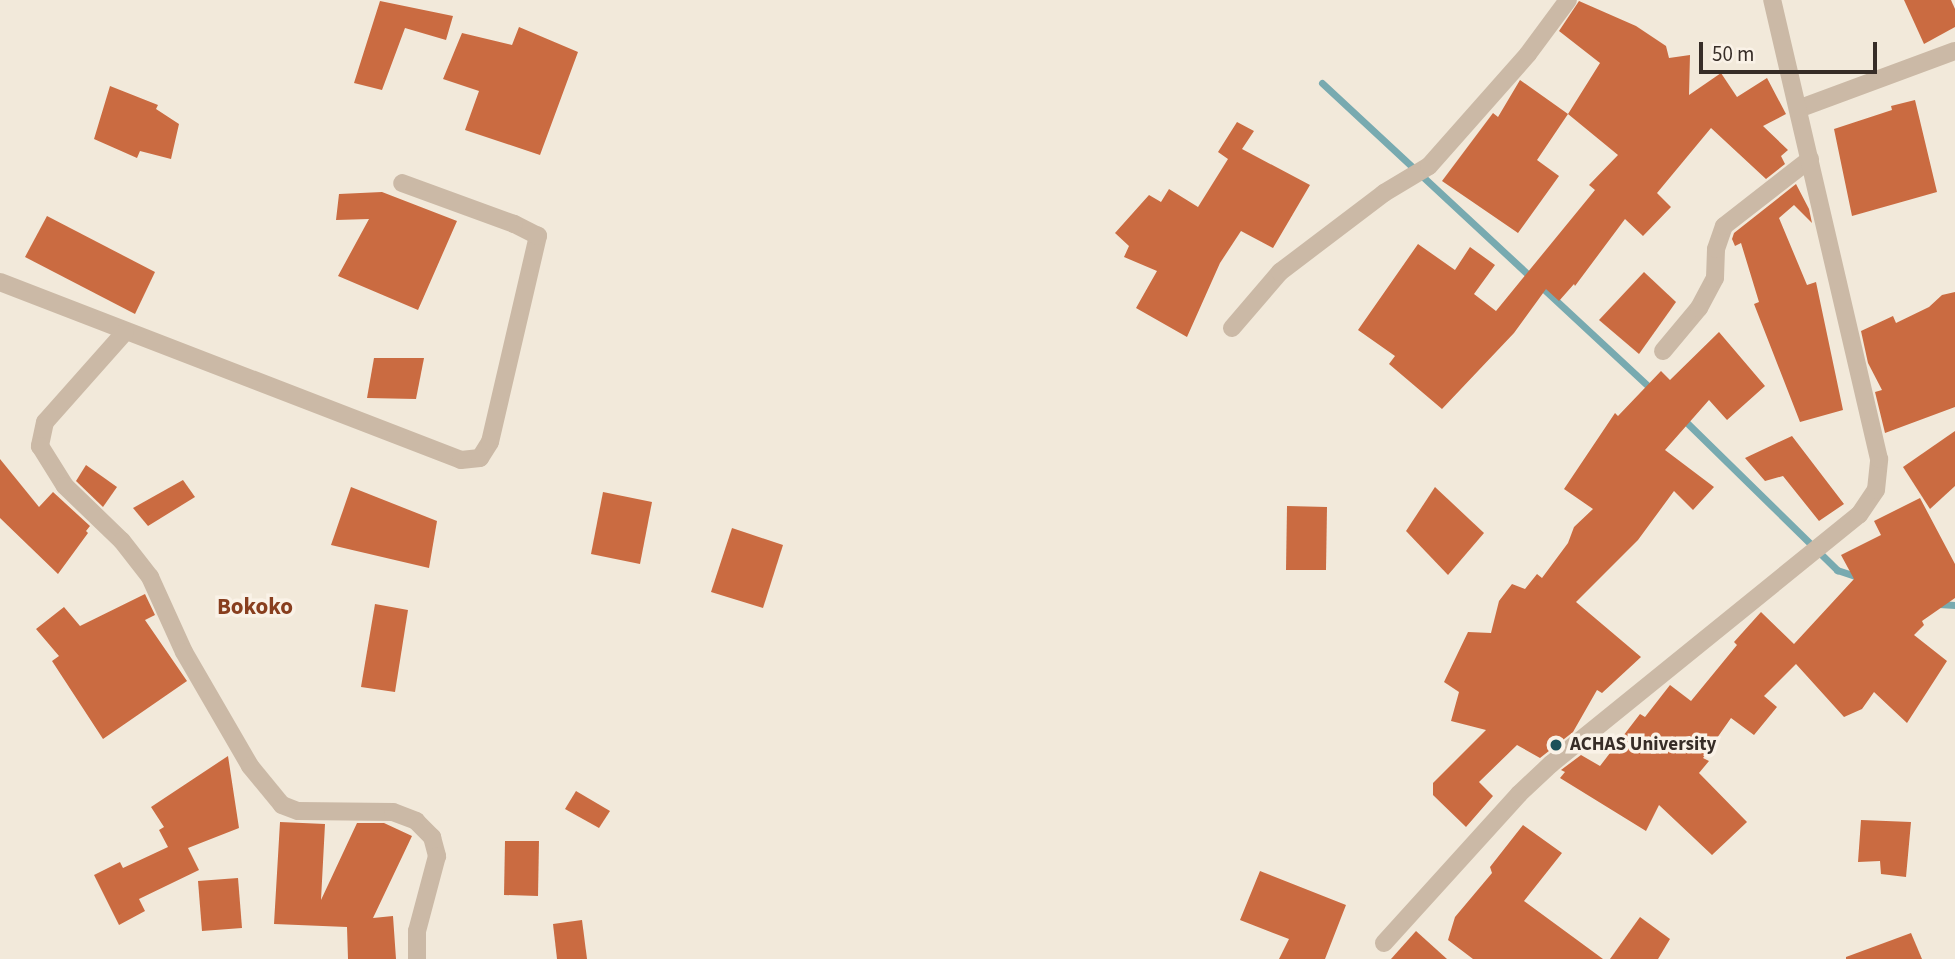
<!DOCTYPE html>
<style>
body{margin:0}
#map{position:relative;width:1955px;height:959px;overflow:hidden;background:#f2e9da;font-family:"Source Sans 3",sans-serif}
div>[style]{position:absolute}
.stream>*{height:7px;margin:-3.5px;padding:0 3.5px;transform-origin:3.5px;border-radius:3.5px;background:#78aab0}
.building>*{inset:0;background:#ca6b41}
.street>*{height:18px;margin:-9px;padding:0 9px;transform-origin:9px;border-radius:9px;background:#cbb9a6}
.dots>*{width:19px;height:19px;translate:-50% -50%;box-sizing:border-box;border:4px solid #faf2e7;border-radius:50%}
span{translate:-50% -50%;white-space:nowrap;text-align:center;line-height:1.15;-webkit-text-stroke:7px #faf2e7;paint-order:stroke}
.poi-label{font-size:19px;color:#372d27;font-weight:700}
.left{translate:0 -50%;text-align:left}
.quarter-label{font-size:23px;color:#883e1e;font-weight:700}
.scale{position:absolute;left:1699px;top:42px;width:178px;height:32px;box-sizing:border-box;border:4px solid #372d27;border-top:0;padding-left:9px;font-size:21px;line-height:24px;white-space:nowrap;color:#372d27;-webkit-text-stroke:5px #faf2e7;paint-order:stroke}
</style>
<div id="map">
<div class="stream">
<i style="left:1322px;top:83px;width:451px;rotate:42.9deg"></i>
<i style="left:1681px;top:417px;width:219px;rotate:44.4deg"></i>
<i style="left:1837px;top:570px;width:22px;rotate:18deg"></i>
<i style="left:1939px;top:604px;width:16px;rotate:4deg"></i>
</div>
<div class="building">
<i style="clip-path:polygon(1904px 0,1951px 0,1955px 9px,1955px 27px,1924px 44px)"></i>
<i style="clip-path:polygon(380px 1px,453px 16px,446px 40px,405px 28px,382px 90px,354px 83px)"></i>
<i style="clip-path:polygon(1579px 1px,1636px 26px,1666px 46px,1669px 58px,1690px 55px,1689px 95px,1721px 73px,1737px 97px,1767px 78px,1786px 114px,1763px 126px,1788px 150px,1781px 156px,1785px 164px,1766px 179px,1711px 128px,1657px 193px,1671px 207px,1643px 236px,1625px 219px,1575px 286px,1574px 284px,1559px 301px,1546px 289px,1514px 333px,1442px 409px,1389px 364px,1395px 356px,1358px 330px,1418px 244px,1455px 270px,1470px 247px,1495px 265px,1474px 294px,1496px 311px,1595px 190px,1589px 185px,1618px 155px,1568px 114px,1600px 63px,1559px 31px)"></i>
<i style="clip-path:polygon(519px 27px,578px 52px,540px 155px,465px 130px,479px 91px,443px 79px,462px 33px,512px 45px)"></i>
<i style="clip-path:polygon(1520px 80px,1568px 114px,1537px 160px,1559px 176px,1518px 233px,1442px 181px,1493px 113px,1498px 117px)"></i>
<i style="clip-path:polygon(110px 86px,158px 105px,156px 109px,179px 124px,171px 159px,140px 151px,137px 158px,94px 139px)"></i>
<i style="clip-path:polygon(1915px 100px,1937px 192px,1852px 216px,1834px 129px,1892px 110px,1891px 106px)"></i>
<i style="clip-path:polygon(1237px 122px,1254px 131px,1242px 149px,1310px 185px,1273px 248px,1241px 231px,1220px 263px,1187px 337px,1136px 308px,1157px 271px,1124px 257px,1129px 246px,1115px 233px,1149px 195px,1161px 202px,1169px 189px,1198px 207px,1228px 159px,1218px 152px)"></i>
<i style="clip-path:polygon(1796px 184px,1809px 209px,1812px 223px,1794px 205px,1779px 218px,1807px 285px,1816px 282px,1843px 410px,1800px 422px,1754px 304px,1759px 302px,1741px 243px,1735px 246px,1732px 239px,1734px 233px)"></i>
<i style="clip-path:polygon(382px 192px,457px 221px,418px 310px,338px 276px,369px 219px,336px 220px,339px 194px)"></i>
<i style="clip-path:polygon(47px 216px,155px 272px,135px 314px,25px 257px)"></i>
<i style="clip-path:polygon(1644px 272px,1676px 302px,1639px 354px,1599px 320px)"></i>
<i style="clip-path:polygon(1955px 292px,1955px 407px,1885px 433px,1875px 392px,1882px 390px,1868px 363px,1861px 331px,1893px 316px,1896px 323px,1929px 307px,1942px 295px)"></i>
<i style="clip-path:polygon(1719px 332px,1765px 386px,1727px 420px,1709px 400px,1665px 450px,1714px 487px,1693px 510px,1674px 491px,1638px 540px,1576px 602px,1641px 657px,1602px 693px,1597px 690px,1573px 732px,1540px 758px,1517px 745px,1479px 782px,1493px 796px,1466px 827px,1433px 795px,1433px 783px,1486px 730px,1451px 721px,1459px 692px,1444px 682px,1468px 632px,1491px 633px,1499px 601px,1512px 584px,1525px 589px,1537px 574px,1542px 578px,1568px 543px,1574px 527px,1593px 509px,1564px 489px,1615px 413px,1618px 416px,1661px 371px,1670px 380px)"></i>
<i style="clip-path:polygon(374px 358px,424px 358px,416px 399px,367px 398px)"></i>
<i style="clip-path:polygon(1955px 431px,1955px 486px,1930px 509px,1903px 467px)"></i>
<i style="clip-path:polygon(1792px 436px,1844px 504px,1819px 521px,1783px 476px,1765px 481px,1745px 458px)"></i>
<i style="clip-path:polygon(0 459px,39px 507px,53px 492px,90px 526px,86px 531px,88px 533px,58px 574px,0 518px)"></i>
<i style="clip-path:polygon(86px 465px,117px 487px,103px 507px,76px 481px)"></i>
<i style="clip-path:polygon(183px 480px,195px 497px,148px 526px,133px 508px)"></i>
<i style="clip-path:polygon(351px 487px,437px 521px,429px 568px,331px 545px)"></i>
<i style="clip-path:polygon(1435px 487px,1484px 533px,1448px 575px,1406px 531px)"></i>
<i style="clip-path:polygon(603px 492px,652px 502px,640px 564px,591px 554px)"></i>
<i style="clip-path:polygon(1920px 498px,1955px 564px,1955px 598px,1922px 621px,1924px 625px,1914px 635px,1947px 661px,1907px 723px,1874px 692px,1862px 709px,1844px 717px,1796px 664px,1764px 696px,1777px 707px,1754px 735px,1731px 718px,1703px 758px,1709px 761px,1699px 773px,1747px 822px,1712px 855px,1659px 805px,1646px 831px,1560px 778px,1565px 772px,1561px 770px,1581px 755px,1600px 766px,1640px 714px,1645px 717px,1670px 685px,1691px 701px,1737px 645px,1734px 642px,1761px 612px,1794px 644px,1854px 579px,1841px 555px,1881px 535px,1874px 521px)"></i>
<i style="clip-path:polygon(1287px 506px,1327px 507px,1326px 570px,1286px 570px)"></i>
<i style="clip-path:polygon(732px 528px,783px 545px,763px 608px,711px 592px)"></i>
<i style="clip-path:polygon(145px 594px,155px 615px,145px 620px,187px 681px,103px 739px,52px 661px,59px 656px,36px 629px,64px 607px,80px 626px)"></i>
<i style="clip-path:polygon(375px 604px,408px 610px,395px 692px,361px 687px)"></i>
<i style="clip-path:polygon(228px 756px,239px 828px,188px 848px,199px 870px,139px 899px,145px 911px,119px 925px,94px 875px,120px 862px,123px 868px,168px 847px,159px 830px,164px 827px,151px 807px)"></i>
<i style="clip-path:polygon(576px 791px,610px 811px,599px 828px,565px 809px)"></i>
<i style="clip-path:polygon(1861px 820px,1911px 822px,1906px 877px,1881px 874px,1880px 861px,1858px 862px)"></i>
<i style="clip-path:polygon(280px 822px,325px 824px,321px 900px,357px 823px,384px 823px,412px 836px,373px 918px,393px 916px,396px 959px,348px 959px,347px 927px,274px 924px)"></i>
<i style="clip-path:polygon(1523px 825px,1562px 853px,1524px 901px,1603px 959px,1473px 959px,1448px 940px,1455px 917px,1492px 873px,1490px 867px)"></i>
<i style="clip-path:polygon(505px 841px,539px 841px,538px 896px,504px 895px)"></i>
<i style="clip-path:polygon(1260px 871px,1346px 905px,1325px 959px,1279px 959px,1289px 939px,1240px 920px)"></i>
<i style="clip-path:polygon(238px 878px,242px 928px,202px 931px,198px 881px)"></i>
<i style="clip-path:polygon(1640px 917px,1670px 939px,1658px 959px,1610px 959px)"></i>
<i style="clip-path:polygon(582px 920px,587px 959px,557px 959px,553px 924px)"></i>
<i style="clip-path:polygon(1416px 931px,1447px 959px,1391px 959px)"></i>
<i style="clip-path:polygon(1911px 933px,1922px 959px,1846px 959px,1846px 957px)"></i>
</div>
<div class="street">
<i style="left:1798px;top:109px;width:167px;rotate:-20.3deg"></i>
<i style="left:0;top:282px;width:494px;rotate:21.1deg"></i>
<i style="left:461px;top:460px;width:19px;rotate:-6deg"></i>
<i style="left:480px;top:458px;width:19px;rotate:-58deg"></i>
<i style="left:490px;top:442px;width:212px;rotate:-76.9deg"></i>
<i style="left:538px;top:236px;width:27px;rotate:-153deg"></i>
<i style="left:514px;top:224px;width:119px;rotate:-159.9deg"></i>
<i style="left:1232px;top:328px;width:74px;rotate:-49.4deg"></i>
<i style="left:1280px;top:272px;width:131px;rotate:-37.2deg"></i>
<i style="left:1384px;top:193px;width:52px;rotate:-31deg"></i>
<i style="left:1429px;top:166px;width:149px;rotate:-48.5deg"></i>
<i style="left:1528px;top:54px;width:67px;rotate:-53.5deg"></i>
<i style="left:125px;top:332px;width:120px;rotate:131.6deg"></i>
<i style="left:45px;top:422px;width:25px;rotate:102deg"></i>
<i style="left:40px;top:446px;width:47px;rotate:58deg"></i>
<i style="left:65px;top:486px;width:79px;rotate:44deg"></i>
<i style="left:122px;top:541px;width:46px;rotate:52.1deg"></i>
<i style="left:150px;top:577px;width:82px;rotate:65.6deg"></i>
<i style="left:184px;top:652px;width:132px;rotate:59.9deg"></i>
<i style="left:250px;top:766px;width:50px;rotate:50.6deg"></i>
<i style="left:282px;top:805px;width:17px;rotate:21deg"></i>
<i style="left:298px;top:811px;width:95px;rotate:0.6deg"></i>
<i style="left:393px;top:812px;width:25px;rotate:21deg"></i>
<i style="left:416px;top:821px;width:23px;rotate:45deg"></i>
<i style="left:432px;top:837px;width:20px;rotate:75deg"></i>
<i style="left:437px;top:856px;width:78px;rotate:104.9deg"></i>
<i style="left:417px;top:931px;width:28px;rotate:90deg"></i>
<i style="left:1663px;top:351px;width:56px;rotate:-50.1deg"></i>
<i style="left:1699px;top:308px;width:34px;rotate:-62deg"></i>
<i style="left:1715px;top:278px;width:29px;rotate:-88deg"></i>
<i style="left:1716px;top:249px;width:24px;rotate:-71deg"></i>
<i style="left:1724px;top:226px;width:109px;rotate:-37.9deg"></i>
<i style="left:1384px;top:943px;width:201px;rotate:-47.8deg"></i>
<i style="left:1519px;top:794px;width:44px;rotate:-43.2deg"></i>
<i style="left:1551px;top:764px;width:396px;rotate:-39deg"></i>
<i style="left:1859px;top:515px;width:30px;rotate:-56deg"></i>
<i style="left:1876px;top:490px;width:31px;rotate:-84deg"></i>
<i style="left:1879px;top:459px;width:471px;rotate:-103.1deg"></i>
</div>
<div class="dots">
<i style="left:1556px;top:745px;background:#1b5159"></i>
</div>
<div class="poi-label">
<span class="left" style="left:1570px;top:745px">ACHAS University</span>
</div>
<div class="quarter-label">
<span style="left:255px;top:607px">Bokoko</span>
</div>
<div class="scale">50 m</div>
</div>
